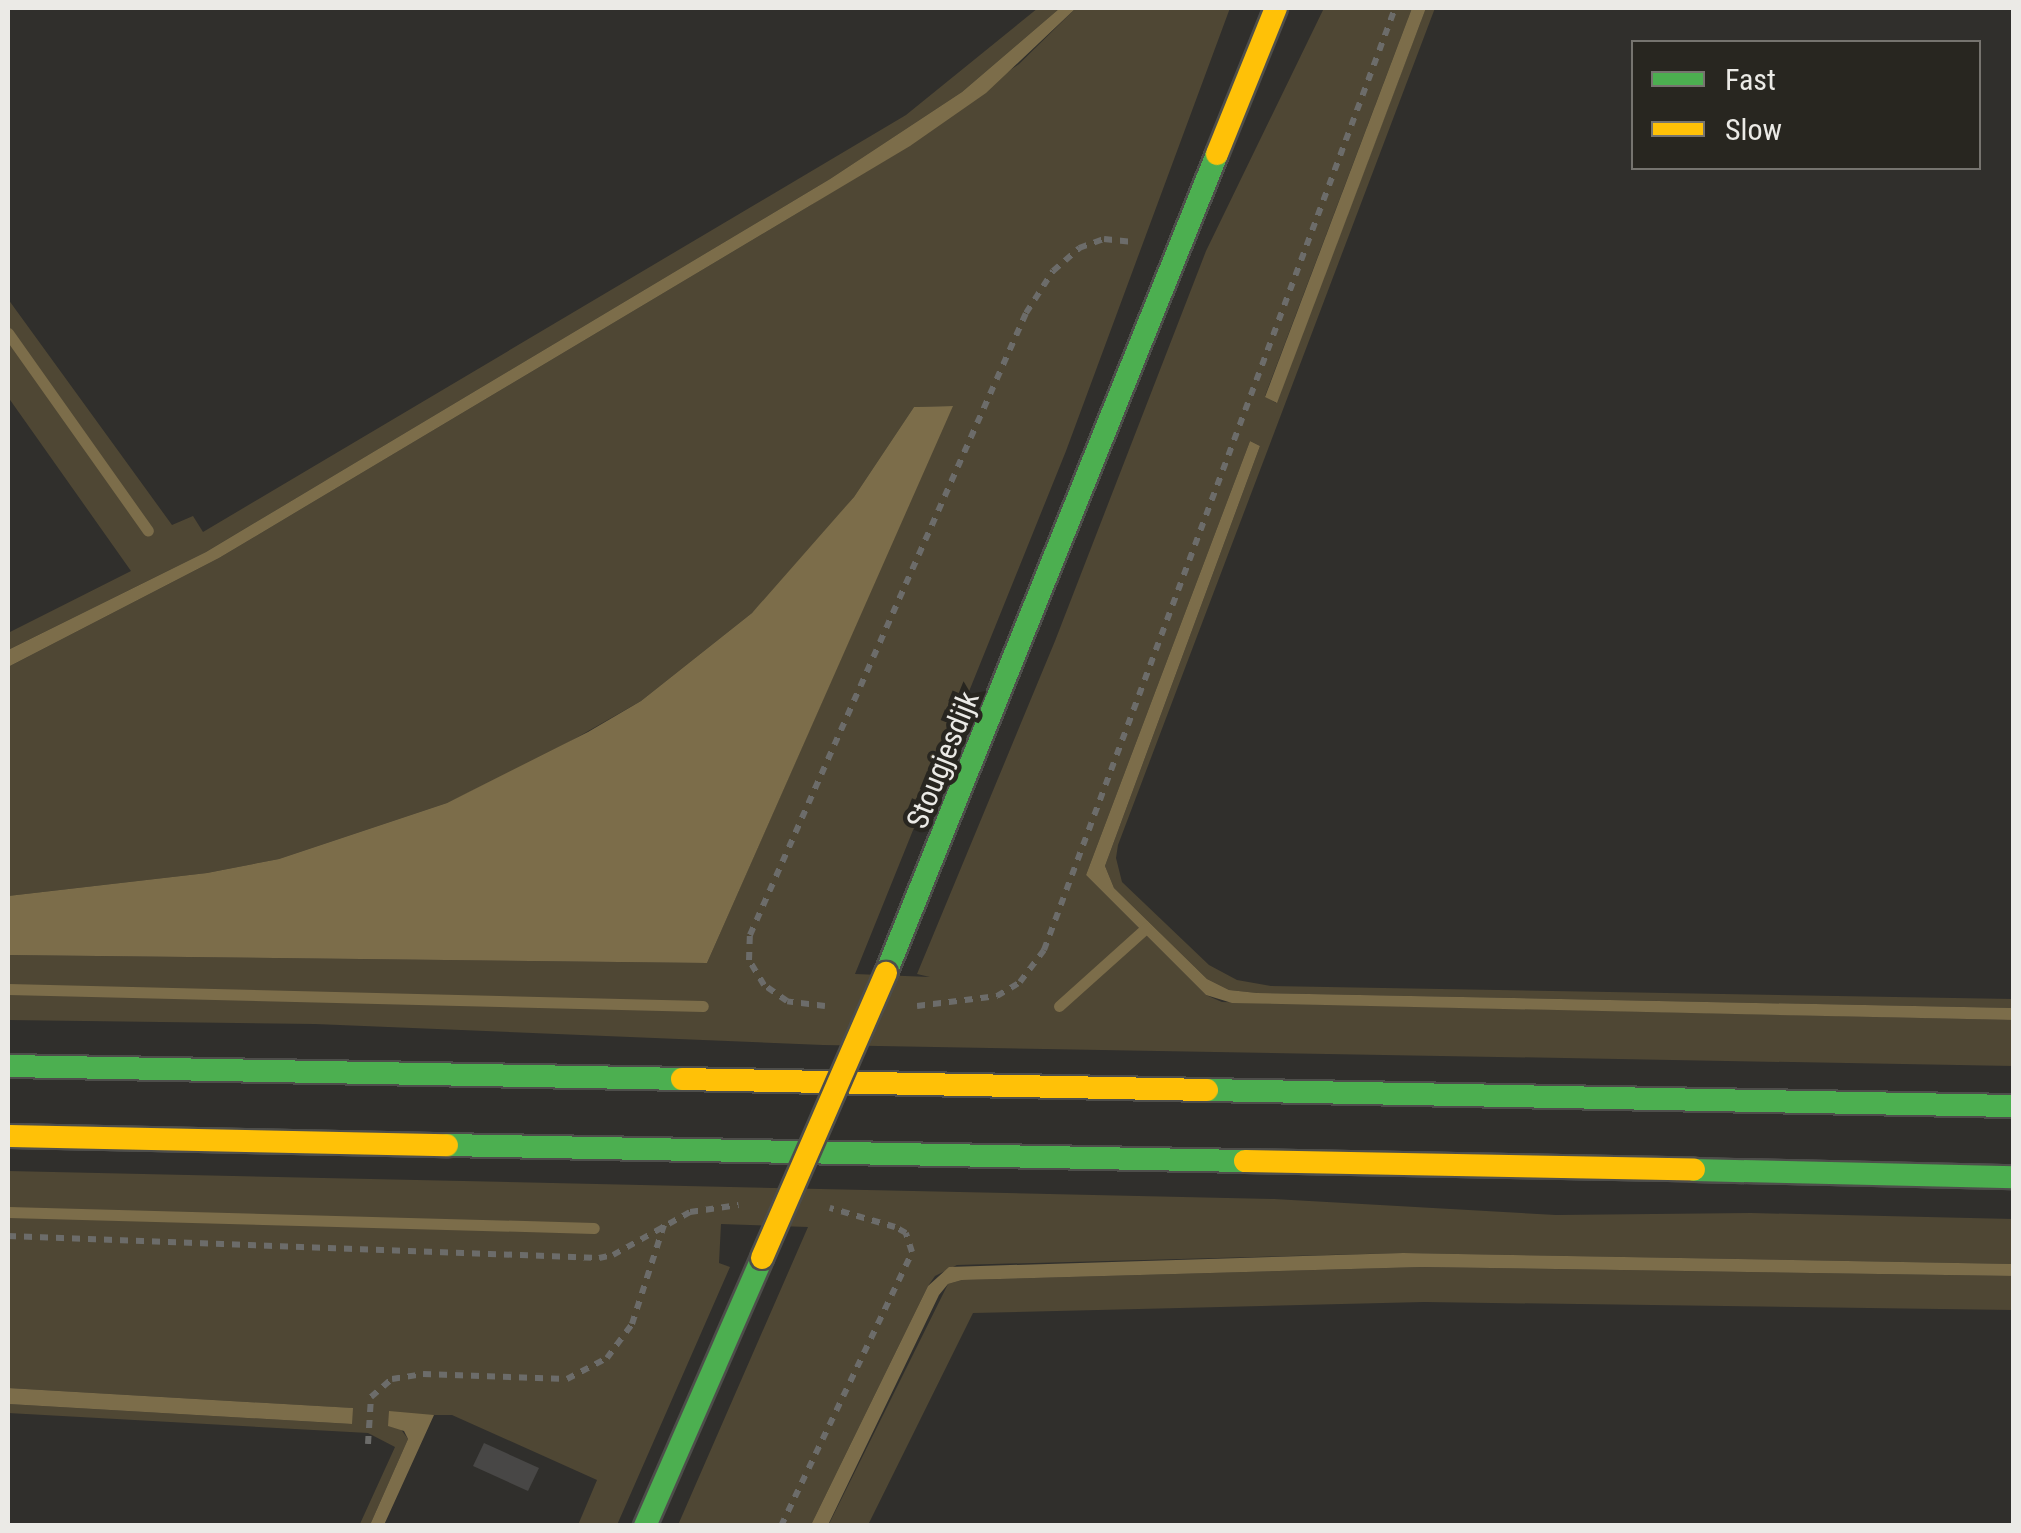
<!DOCTYPE html>
<style>
body{margin:0}
#map{position:relative;width:2021px;height:1533px;overflow:hidden;background:#302f2c;font-family:"Roboto Condensed",sans-serif}
div>[style]{position:absolute}
.green>*{inset:0;background:#4f4734}
.water>*{inset:0;background:#7c6d4a}
.stream>*{height:11px;margin:-5.5px;padding:0 5.5px;transform-origin:5.5px;border-radius:5.5px;background:#7c6d4a}
.building>*{inset:0;background:#484746}
.path>*{height:6px;margin-top:-3px;transform-origin:0;background:repeating-linear-gradient(90deg,#6c6c6a 0 8px,transparent 0 16px)}
.roads{filter:drop-shadow(2px 0 #4e4e4b) drop-shadow(-2px 0 #4e4e4b) drop-shadow(0 2px #4e4e4b) drop-shadow(0 -2px #4e4e4b)}
.fast>*{height:22px;margin:-11px;padding:0 11px;transform-origin:11px;border-radius:11px;background:#4caf50}
.slow>*{height:22px;margin:-11px;padding:0 11px;transform-origin:11px;border-radius:11px;background:#ffc107}
.bridges{filter:drop-shadow(2px 0 #4e4e4b) drop-shadow(-2px 0 #4e4e4b) drop-shadow(0 2px #4e4e4b) drop-shadow(0 -2px #4e4e4b)}
.slow-bridge>*{height:22px;margin:-11px;padding:0 11px;transform-origin:11px;border-radius:11px;background:#ffc107}
span{translate:-50% -50%;white-space:nowrap;text-align:center;line-height:1.15;-webkit-text-stroke:9px #282620;paint-order:stroke}
.street-label{font-size:30px;color:#ebeae6}
.frame{position:absolute;inset:0;border:10px solid #ebeae6;pointer-events:none}
.legend{position:absolute;left:1631px;top:40px;width:350px;height:130px;box-sizing:border-box;background:#282620;border:2px solid #76746f;margin:0;padding:12px 18px;list-style:none;font-size:30px;color:#ebeae6}
.legend li{display:flex;align-items:center;gap:20px;height:50px}
.legend b{width:50px;border:2px solid #76746f}
</style>
<div id="map">
<div class="green">
<i style="clip-path:polygon(1038px 8px,1060px 8px,962px 92px,830px 179px,206px 552px,8px 650px,8px 633px,131px 571px,8px 397px,8px 299px,172px 525px,193px 516px,203px 532px,906px 115px)"></i>
<i style="clip-path:polygon(1076px 8px,1230px 8px,1066px 451px,855px 974px,930px 977px,917px 974px,1055px 641px,1206px 251px,1324px 8px,1412px 8px,1265px 396px,1276px 403px,1426px 8px,1435px 8px,1118px 845px,1116px 858px,1122px 882px,1209px 965px,1237px 980px,1271px 986px,2013px 999px,2013px 1008px,1257px 993px,1229px 990px,1207px 979px,1114px 888px,1105px 866px,1260px 446px,1250px 441px,1086px 875px,1206px 995px,1222px 1002px,2013px 1020px,2013px 1066px,823px 1045px,315px 1024px,8px 1020px,8px 955px,707px 963px,952px 406px,914px 407px,854px 497px,786px 580px,752px 613px,641px 701px,548px 754px,447px 803px,279px 859px,207px 873px,8px 896px,8px 667px,219px 558px,811px 205px,1019px 64px)"></i>
<i style="clip-path:polygon(8px 1171px,1274px 1199px,1556px 1215px,1751px 1213px,2013px 1219px,2013px 1264px,1403px 1253px,957px 1265px,935px 1276px,928px 1286px,811px 1525px,678px 1525px,808px 1227px,721px 1224px,719px 1263px,730px 1267px,617px 1525px,578px 1525px,597px 1480px,452px 1415px,434px 1415px,400px 1428px,408px 1439px,370px 1525px,359px 1526px,395px 1447px,368px 1433px,8px 1413px,8px 1404px,352px 1424px,352px 1408px,8px 1388px)"></i>
<i style="clip-path:polygon(1422px 1267px,2013px 1276px,2013px 1310px,1424px 1302px,973px 1313px,868px 1525px,828px 1526px,948px 1284px,962px 1280px)"></i>
</div>
<div class="water">
<i style="clip-path:polygon(1060px 8px,1076px 8px,986px 93px,910px 146px,219px 558px,8px 667px,8px 650px,206px 552px,830px 179px,962px 92px)"></i>
<i style="clip-path:polygon(1412px 8px,1426px 8px,1277px 403px,1265px 397px)"></i>
<i style="clip-path:polygon(953px 406px,707px 963px,8px 955px,8px 896px,207px 873px,279px 859px,447px 803px,588px 732px,641px 701px,752px 613px,854px 497px,914px 407px)"></i>
<i style="clip-path:polygon(1250px 441px,1260px 446px,1105px 866px,1114px 888px,1207px 979px,1229px 990px,1257px 993px,2013px 1008px,2013px 1020px,1232px 1003px,1206px 995px,1086px 875px)"></i>
<i style="clip-path:polygon(1403px 1253px,2013px 1264px,2014px 1276px,1422px 1267px,962px 1280px,948px 1284px,939px 1295px,828px 1525px,811px 1525px,928px 1286px,949px 1267px)"></i>
<i style="clip-path:polygon(8px 1388px,353px 1408px,352px 1424px,8px 1404px)"></i>
<i style="clip-path:polygon(389px 1411px,434px 1415px,384px 1525px,370px 1525px,408px 1439px,404px 1431px,388px 1426px)"></i>
</div>
<div class="stream">
<i style="left:8px;top:333px;width:242px;rotate:54.7deg"></i>
<i style="left:8px;top:989px;width:695px;rotate:1.4deg"></i>
<i style="left:1059px;top:1006px;width:117px;rotate:-41.9deg"></i>
<i style="left:8px;top:1212px;width:586px;rotate:1.56deg"></i>
</div>
<div class="building">
<i style="clip-path:polygon(484px 1443px,539px 1468px,528px 1491px,473px 1466px)"></i>
</div>
<div class="path">
<i style="left:825px;top:1006px;width:38px;rotate:-173deg"></i>
<i style="left:787px;top:1001px;width:28px;rotate:-145deg"></i>
<i style="left:764px;top:985px;width:29px;rotate:-121deg"></i>
<i style="left:749px;top:960px;width:25px;rotate:-88deg"></i>
<i style="left:750px;top:935px;width:680px;rotate:-66.07deg"></i>
<i style="left:1026px;top:313px;width:50px;rotate:-57.3deg"></i>
<i style="left:1053px;top:271px;width:35px;rotate:-41deg"></i>
<i style="left:1079px;top:248px;width:27px;rotate:-20deg"></i>
<i style="left:1104px;top:239px;width:29px;rotate:6deg"></i>
<i style="left:917px;top:1006px;width:81px;rotate:-7.1deg"></i>
<i style="left:997px;top:996px;width:27px;rotate:-31deg"></i>
<i style="left:1020px;top:982px;width:40px;rotate:-53deg"></i>
<i style="left:1044px;top:950px;width:1005px;rotate:-69.56deg"></i>
<i style="left:8px;top:1236px;width:591px;rotate:2.13deg"></i>
<i style="left:599px;top:1258px;width:14px;rotate:-12deg"></i>
<i style="left:613px;top:1255px;width:88px;rotate:-29.2deg"></i>
<i style="left:690px;top:1212px;width:49px;rotate:-8.3deg"></i>
<i style="left:368px;top:1444px;width:47px;rotate:-86.3deg"></i>
<i style="left:371px;top:1397px;width:28px;rotate:-41deg"></i>
<i style="left:392px;top:1379px;width:31px;rotate:-9deg"></i>
<i style="left:423px;top:1374px;width:144px;rotate:2deg"></i>
<i style="left:567px;top:1379px;width:45px;rotate:-27.7deg"></i>
<i style="left:607px;top:1358px;width:42px;rotate:-53.7deg"></i>
<i style="left:632px;top:1324px;width:104px;rotate:-72.1deg"></i>
<i style="left:781px;top:1526px;width:304px;rotate:-64.4deg"></i>
<i style="left:912px;top:1252px;width:20px;rotate:-108deg"></i>
<i style="left:906px;top:1233px;width:13px;rotate:-151deg"></i>
<i style="left:895px;top:1227px;width:68px;rotate:-163.7deg"></i>
</div>
<div class="roads">
<div class="fast">
<i style="left:886px;top:973px;width:883px;rotate:-67.99deg"></i>
<i style="left:8px;top:1066px;width:674px;rotate:1.1deg"></i>
<i style="left:1207px;top:1090px;width:807px;rotate:1.14deg"></i>
<i style="left:447px;top:1145px;width:798px;rotate:1.15deg"></i>
<i style="left:1694px;top:1170px;width:320px;rotate:1.3deg"></i>
<i style="left:645px;top:1526px;width:292px;rotate:-66.4deg"></i>
</div>
<div class="slow">
<i style="left:1217px;top:154px;width:157px;rotate:-68deg"></i>
<i style="left:682px;top:1079px;width:525px;rotate:1.2deg"></i>
<i style="left:8px;top:1136px;width:439px;rotate:1.2deg"></i>
<i style="left:1245px;top:1161px;width:449px;rotate:1.1deg"></i>
</div>
</div>
<div class="bridges">
<div class="slow-bridge">
<i style="left:762px;top:1258px;width:311px;rotate:-66.5deg"></i>
</div>
</div>
<div class="street-label">
<span style="left:943px;top:760px;rotate:-68deg">Stougjesdijk</span>
</div>
<div class="frame"></div>
<ul class="legend">
<li><b style="height:12px;background:#4caf50"></b>Fast</li>
<li><b style="height:12px;background:#ffc107"></b>Slow</li>
</ul>
</div>
